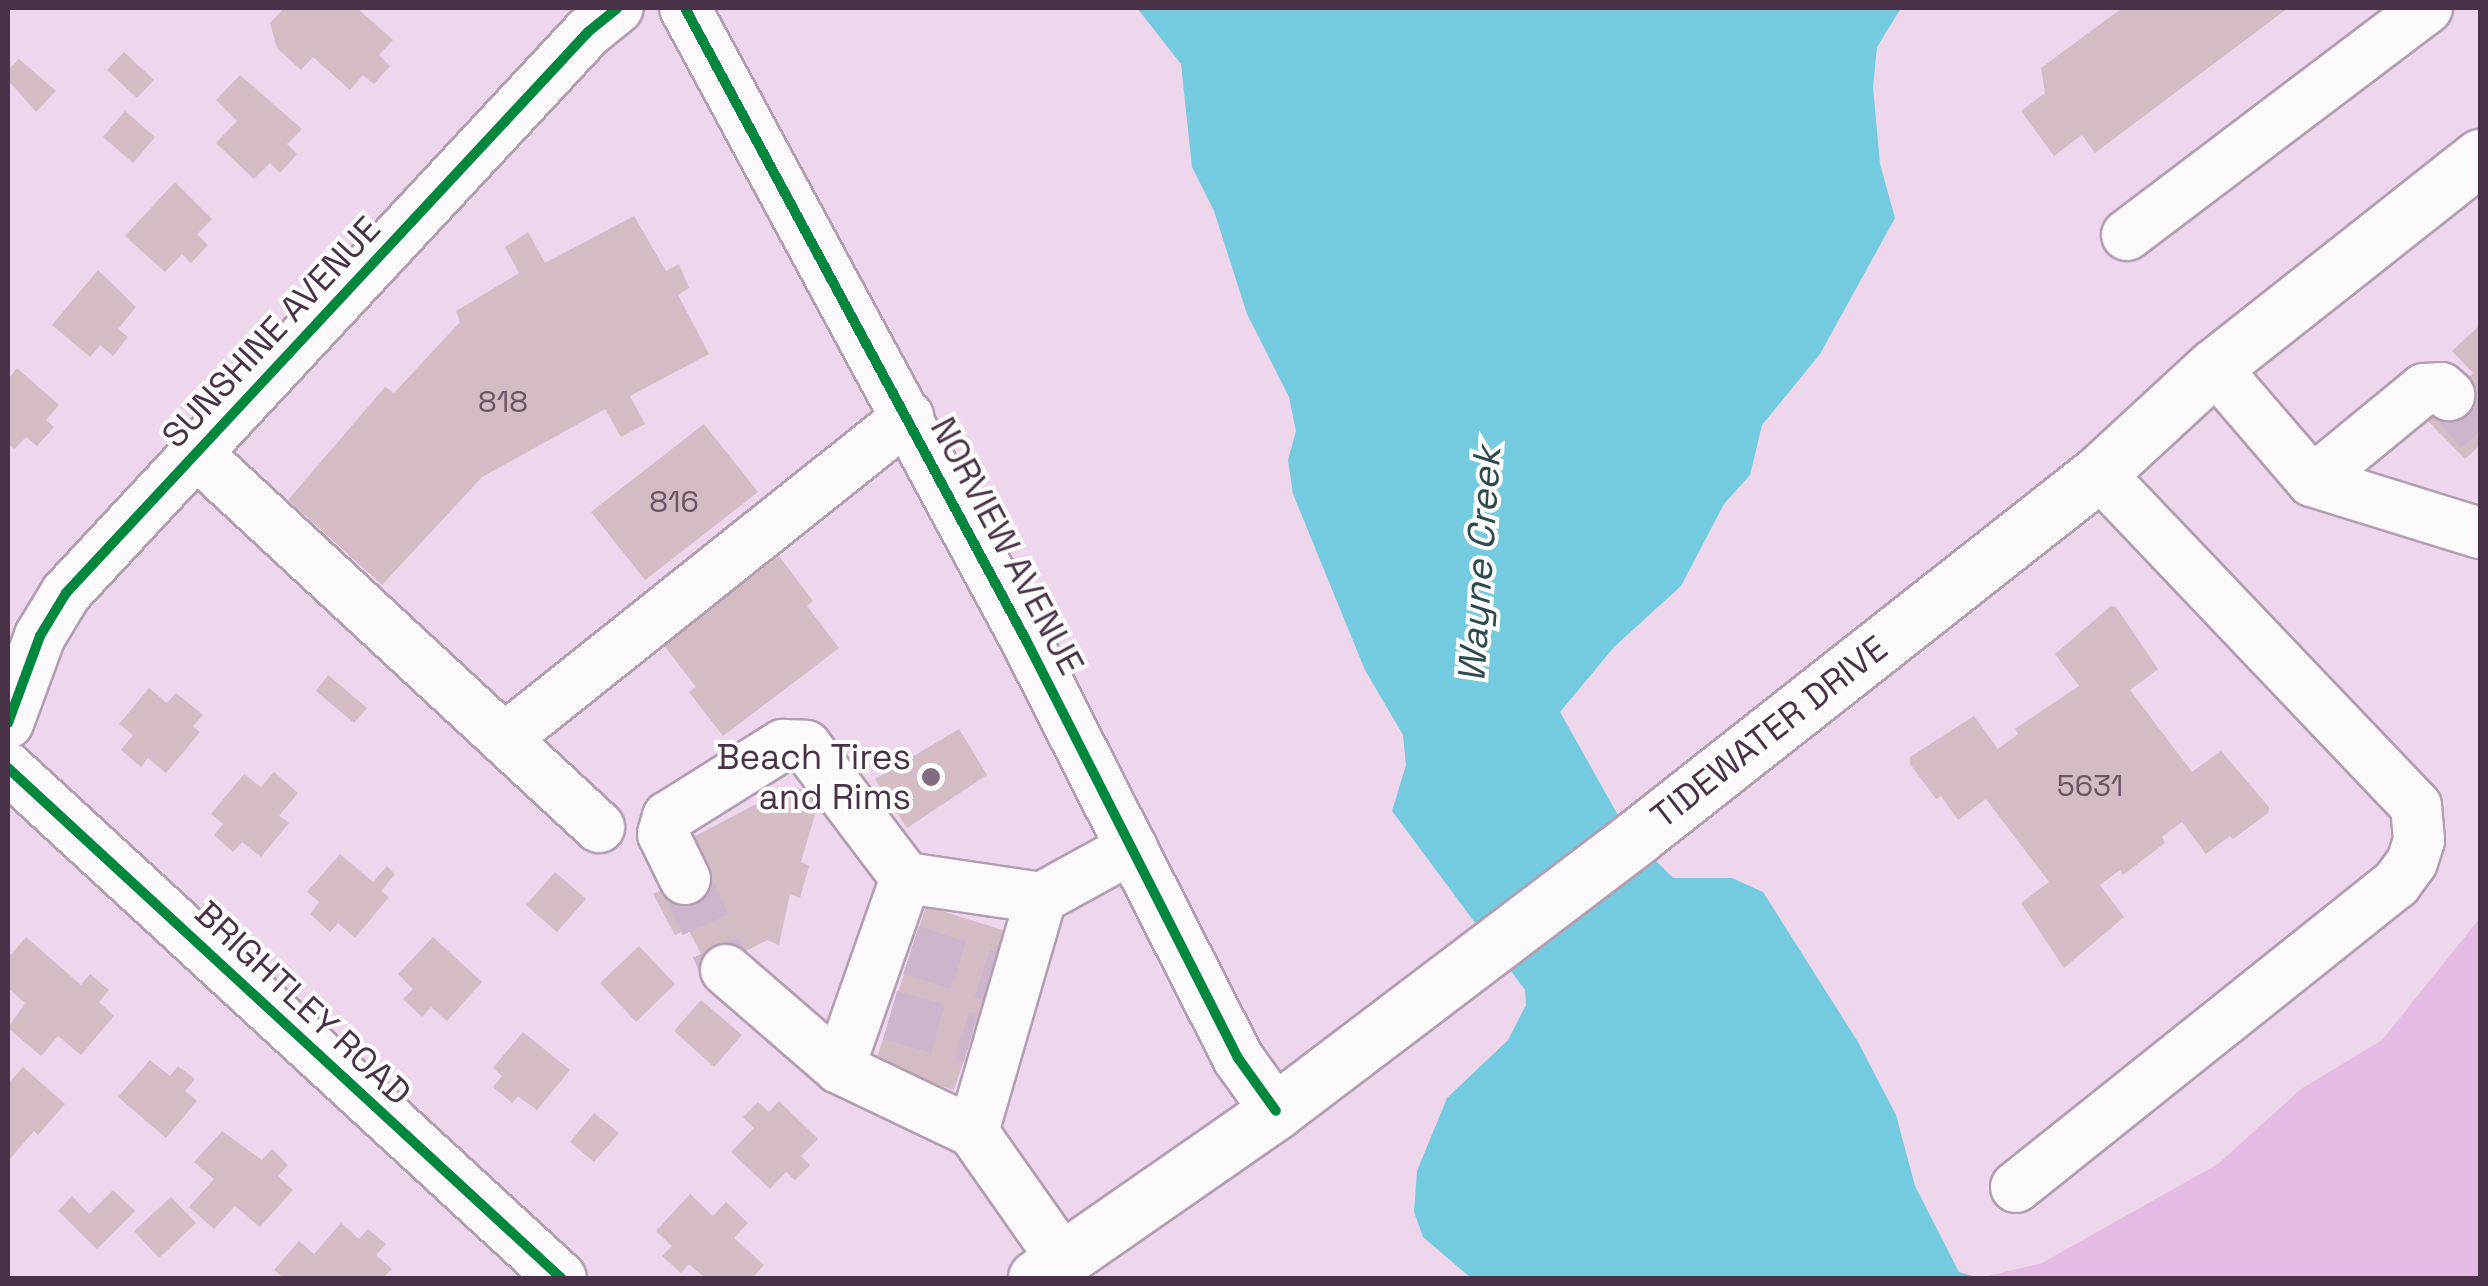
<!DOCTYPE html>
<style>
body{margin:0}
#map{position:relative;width:2488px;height:1286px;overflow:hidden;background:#eed6ed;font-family:"Space Grotesk",sans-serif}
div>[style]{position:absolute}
.green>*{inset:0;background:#e4bbe2}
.water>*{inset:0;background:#74cbdf}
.building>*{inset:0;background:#d5bbc4}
.minor-tunnel>*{height:50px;margin-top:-25px;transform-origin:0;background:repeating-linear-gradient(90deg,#cdb5cc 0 50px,transparent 0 75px)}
.roads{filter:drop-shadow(2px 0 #b29db1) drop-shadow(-2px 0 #b29db1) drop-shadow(0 2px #b29db1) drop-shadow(0 -2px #b29db1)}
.minor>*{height:50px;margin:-25px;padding:0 25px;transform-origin:25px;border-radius:25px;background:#fcf9fc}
.highway>*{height:55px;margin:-27.5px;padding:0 27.5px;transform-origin:27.5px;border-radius:27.5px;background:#fcf9fc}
.cycleway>*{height:10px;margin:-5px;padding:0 5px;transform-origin:5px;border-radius:5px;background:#00873e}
.dots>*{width:28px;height:28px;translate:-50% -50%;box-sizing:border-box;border:5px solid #fdfdfd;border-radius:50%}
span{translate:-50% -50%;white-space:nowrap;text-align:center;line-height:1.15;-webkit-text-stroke:8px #fdfdfd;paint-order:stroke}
.number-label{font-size:30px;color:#6c5467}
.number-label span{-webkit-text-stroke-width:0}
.street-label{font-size:35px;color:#493248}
.poi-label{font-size:35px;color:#493248}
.right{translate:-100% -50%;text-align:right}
.water-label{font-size:38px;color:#2e4a4e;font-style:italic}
.frame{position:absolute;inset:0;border:10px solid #493248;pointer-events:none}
</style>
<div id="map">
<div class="green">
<i style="clip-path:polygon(2480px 918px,2480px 1278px,1979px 1278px,2042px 1263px,2218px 1164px,2301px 1089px,2382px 1040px)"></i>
</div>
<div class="water">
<i style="clip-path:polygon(1137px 8px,1901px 8px,1877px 47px,1873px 87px,1880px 164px,1895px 218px,1820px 354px,1762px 425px,1750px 475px,1724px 504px,1681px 586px,1614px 647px,1560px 712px,1628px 833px,1673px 878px,1732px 878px,1763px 892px,1858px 1042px,1896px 1115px,1915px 1186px,1959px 1272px,1979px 1278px,1471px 1278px,1423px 1237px,1414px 1212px,1417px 1171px,1447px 1098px,1508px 1040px,1526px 1005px,1525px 990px,1392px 811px,1406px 765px,1403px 735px,1365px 670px,1293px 494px,1288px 460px,1296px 431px,1289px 397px,1247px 314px,1214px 211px,1192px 167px,1181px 64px)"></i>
</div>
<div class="building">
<i style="clip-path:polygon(284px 8px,357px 8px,393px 40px,379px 55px,390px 66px,374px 84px,363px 75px,350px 90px,313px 57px,301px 70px,277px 48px,270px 23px)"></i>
<i style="clip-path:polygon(2122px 8px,2288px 8px,2095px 153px,2082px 135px,2054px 156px,2021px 111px,2045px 93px,2041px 68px)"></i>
<i style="clip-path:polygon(124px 52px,154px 80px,137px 98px,107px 70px)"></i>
<i style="clip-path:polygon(19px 59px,56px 91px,36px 112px,8px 80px,8px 70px)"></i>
<i style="clip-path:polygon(240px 75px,302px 129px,287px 144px,297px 154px,280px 173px,270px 163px,254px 179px,216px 143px,237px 121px,216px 100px)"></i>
<i style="clip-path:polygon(125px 111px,155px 137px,133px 163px,103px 137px)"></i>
<i style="clip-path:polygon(175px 182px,212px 219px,197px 234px,208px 245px,191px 263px,182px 254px,165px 272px,125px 236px)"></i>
<i style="clip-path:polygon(634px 216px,666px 271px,679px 264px,689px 288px,678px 295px,709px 354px,630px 396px,645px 424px,621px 437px,605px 409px,482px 477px,382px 585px,288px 500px,385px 387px,394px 393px,460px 322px,456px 311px,519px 273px,505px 247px,528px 232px,545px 263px)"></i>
<i style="clip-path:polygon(98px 270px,136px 307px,118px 329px,128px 337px,113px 356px,100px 345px,90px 357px,52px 325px)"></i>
<i style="clip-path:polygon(2480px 325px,2480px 445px,2465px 459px,2424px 417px,2473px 373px,2452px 351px)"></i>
<i style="clip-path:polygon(17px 368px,59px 405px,46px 420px,54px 427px,37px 446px,26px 437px,14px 449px,8px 443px,8px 379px)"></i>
<i style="clip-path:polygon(704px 424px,758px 492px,645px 580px,591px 512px)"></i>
<i style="clip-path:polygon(779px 556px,813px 601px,807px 606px,839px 648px,723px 736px,689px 692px,696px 687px,663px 644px)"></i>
<i style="clip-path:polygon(2111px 606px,2116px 607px,2158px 669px,2130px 690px,2192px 772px,2221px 751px,2269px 807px,2268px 813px,2233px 839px,2230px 836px,2206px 854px,2182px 822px,2162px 837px,2165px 843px,2123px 875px,2120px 870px,2100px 885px,2124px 917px,2064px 968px,2021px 903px,2049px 882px,1986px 799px,1958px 820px,1941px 796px,1936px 799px,1910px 764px,1910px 757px,1974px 716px,1998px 749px,2018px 734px,2015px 729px,2079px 686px,2055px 654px)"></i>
<i style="clip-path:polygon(328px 675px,367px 708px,354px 723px,316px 691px)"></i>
<i style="clip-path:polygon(149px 688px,167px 703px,176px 693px,203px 715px,193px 726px,200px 732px,166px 773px,148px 758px,141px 767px,121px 750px,133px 735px,119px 724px)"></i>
<i style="clip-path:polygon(959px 729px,987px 775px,907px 828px,875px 779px)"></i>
<i style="clip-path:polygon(274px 772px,298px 793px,279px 816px,289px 823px,261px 857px,242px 842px,233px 852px,214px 835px,223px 824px,211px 814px,244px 774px,261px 787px)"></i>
<i style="clip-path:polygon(791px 786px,812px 793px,821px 805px,818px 804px,801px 862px,809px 866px,800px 898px,790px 894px,779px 945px,767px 940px,710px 970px,688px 929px,675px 935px,653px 894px,665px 888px,682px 843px)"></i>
<i style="clip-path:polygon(340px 854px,373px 882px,387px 866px,395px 874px,381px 891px,389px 897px,355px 938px,338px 923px,330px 932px,310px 914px,319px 902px,307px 892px)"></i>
<i style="clip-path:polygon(555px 872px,586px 899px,557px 932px,526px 905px)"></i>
<i style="clip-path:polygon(926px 906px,1006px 931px,954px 1090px,875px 1064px)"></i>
<i style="clip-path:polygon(26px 937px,81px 985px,90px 974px,109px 990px,99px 1002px,114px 1016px,81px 1055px,58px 1036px,41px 1056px,8px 1028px,25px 1003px,8px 988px,8px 958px)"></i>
<i style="clip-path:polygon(433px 937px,482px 982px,447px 1021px,431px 1007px,422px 1017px,403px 999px,413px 989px,398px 974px)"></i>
<i style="clip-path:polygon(639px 946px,675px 984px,636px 1022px,600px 983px)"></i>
<i style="clip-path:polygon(701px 1000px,742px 1035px,714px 1067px,674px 1031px)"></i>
<i style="clip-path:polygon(523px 1032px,570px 1070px,537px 1110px,518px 1096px,512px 1103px,493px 1087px,502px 1076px,493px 1068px)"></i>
<i style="clip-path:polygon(150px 1060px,170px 1076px,178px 1066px,195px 1079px,185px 1091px,197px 1101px,166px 1138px,118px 1097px)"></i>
<i style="clip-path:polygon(23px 1067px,65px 1104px,38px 1135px,34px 1131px,8px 1161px,8px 1084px)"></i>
<i style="clip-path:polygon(779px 1101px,818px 1139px,801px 1156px,810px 1165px,795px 1180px,786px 1172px,770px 1189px,731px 1152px,754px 1128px,743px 1117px,758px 1102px,769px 1112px)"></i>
<i style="clip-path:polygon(594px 1113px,619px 1133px,594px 1162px,570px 1142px)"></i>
<i style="clip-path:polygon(222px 1131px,262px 1160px,272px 1149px,288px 1165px,278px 1176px,293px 1190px,260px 1227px,235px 1206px,214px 1229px,189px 1207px,214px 1179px,194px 1162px)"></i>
<i style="clip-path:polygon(113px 1190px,135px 1211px,97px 1249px,58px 1211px,72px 1196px,89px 1214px)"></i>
<i style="clip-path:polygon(690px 1194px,713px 1216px,726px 1202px,748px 1223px,734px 1238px,764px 1265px,752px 1278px,705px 1278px,689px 1264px,681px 1273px,662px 1256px,672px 1246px,656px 1231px)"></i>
<i style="clip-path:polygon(171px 1197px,196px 1223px,159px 1258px,134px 1231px)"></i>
<i style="clip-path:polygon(341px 1223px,359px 1239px,368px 1229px,386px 1244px,376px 1255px,392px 1269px,383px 1278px,284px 1278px,274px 1270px,299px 1241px,314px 1254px)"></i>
</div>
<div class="minor-tunnel">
<i style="left:2449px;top:395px;width:48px;rotate:50deg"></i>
<i style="left:685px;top:879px;width:100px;rotate:65.7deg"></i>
<i style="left:911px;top:950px;width:84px;rotate:18deg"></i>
<i style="left:890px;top:1015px;width:84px;rotate:15.9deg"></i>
</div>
<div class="roads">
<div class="minor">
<i style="left:685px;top:8px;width:718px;rotate:61.65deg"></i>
<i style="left:1026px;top:640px;width:469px;rotate:63.1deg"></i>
<i style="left:1238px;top:1058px;width:65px;rotate:54.4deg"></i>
<i style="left:2127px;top:235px;width:376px;rotate:-37.1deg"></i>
<i style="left:2214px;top:367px;width:150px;rotate:49.3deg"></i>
<i style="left:2312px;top:481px;width:176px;rotate:17.2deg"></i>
<i style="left:196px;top:453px;width:550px;rotate:42.86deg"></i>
<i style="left:2312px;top:481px;width:145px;rotate:-39.4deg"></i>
<i style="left:2424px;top:389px;width:17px;rotate:-3deg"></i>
<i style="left:2441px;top:388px;width:11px;rotate:41deg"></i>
<i style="left:8px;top:723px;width:93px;rotate:-69.8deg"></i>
<i style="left:40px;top:636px;width:50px;rotate:-58.8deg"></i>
<i style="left:66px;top:593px;width:766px;rotate:-47.06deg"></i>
<i style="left:588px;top:32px;width:38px;rotate:-39deg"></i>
<i style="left:504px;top:739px;width:517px;rotate:-38.56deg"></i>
<i style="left:8px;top:768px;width:752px;rotate:42.68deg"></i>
<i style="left:685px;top:879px;width:50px;rotate:-116.1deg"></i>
<i style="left:663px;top:834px;width:18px;rotate:-74deg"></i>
<i style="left:668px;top:817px;width:136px;rotate:-32.1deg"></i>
<i style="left:783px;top:745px;width:23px;rotate:2deg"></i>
<i style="left:806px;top:746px;width:166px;rotate:52.9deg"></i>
<i style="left:906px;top:878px;width:136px;rotate:8.4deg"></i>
<i style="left:726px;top:970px;width:150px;rotate:40.9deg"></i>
<i style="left:839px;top:1068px;width:148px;rotate:25.5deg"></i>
<i style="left:839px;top:1068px;width:201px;rotate:-70.6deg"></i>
<i style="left:2016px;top:1187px;width:486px;rotate:-38.6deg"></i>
<i style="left:2396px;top:884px;width:27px;rotate:-54deg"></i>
<i style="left:2412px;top:862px;width:23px;rotate:-72deg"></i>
<i style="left:2419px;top:840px;width:34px;rotate:-95deg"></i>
<i style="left:2416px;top:806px;width:460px;rotate:-133.6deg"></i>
<i style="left:1063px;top:1260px;width:156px;rotate:-125.1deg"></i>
<i style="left:973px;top:1132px;width:244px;rotate:-73.8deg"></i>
<i style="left:1041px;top:898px;width:104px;rotate:-28.8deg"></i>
</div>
<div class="highway">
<i style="left:1036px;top:1278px;width:292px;rotate:-34.8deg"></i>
<i style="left:1276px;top:1111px;width:455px;rotate:-37.2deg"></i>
<i style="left:1638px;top:836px;width:587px;rotate:-38.22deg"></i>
<i style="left:2099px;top:473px;width:156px;rotate:-42.7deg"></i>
<i style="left:2214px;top:367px;width:339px;rotate:-38.3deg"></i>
</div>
</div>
<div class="cycleway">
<i style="left:685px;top:8px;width:718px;rotate:61.65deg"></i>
<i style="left:1026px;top:640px;width:469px;rotate:63.1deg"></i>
<i style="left:1238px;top:1058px;width:65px;rotate:54.4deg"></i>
<i style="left:8px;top:723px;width:93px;rotate:-69.8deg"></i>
<i style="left:40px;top:636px;width:50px;rotate:-58.8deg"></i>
<i style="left:66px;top:593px;width:766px;rotate:-47.06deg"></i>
<i style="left:588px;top:32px;width:38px;rotate:-39deg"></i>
<i style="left:8px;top:768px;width:752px;rotate:42.68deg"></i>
</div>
<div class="dots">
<i style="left:931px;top:777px;background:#836b82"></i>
</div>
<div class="number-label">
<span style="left:503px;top:402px">818</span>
<span style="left:674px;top:502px">816</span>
<span style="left:2090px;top:786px">5631</span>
</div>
<div class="street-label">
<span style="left:271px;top:332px;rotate:-47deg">SUNSHINE AVENUE</span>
<span style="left:1007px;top:546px;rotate:62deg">NORVIEW AVENUE</span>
<span style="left:1769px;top:732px;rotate:-38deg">TIDEWATER DRIVE</span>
<span style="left:303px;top:1003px;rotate:43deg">BRIGHTLEY ROAD</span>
</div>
<div class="poi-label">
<span class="right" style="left:911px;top:777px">Beach Tires<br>and Rims</span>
</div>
<div class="water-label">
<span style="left:1480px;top:565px;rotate:-86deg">Wayne Creek</span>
</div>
<div class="frame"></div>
</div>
